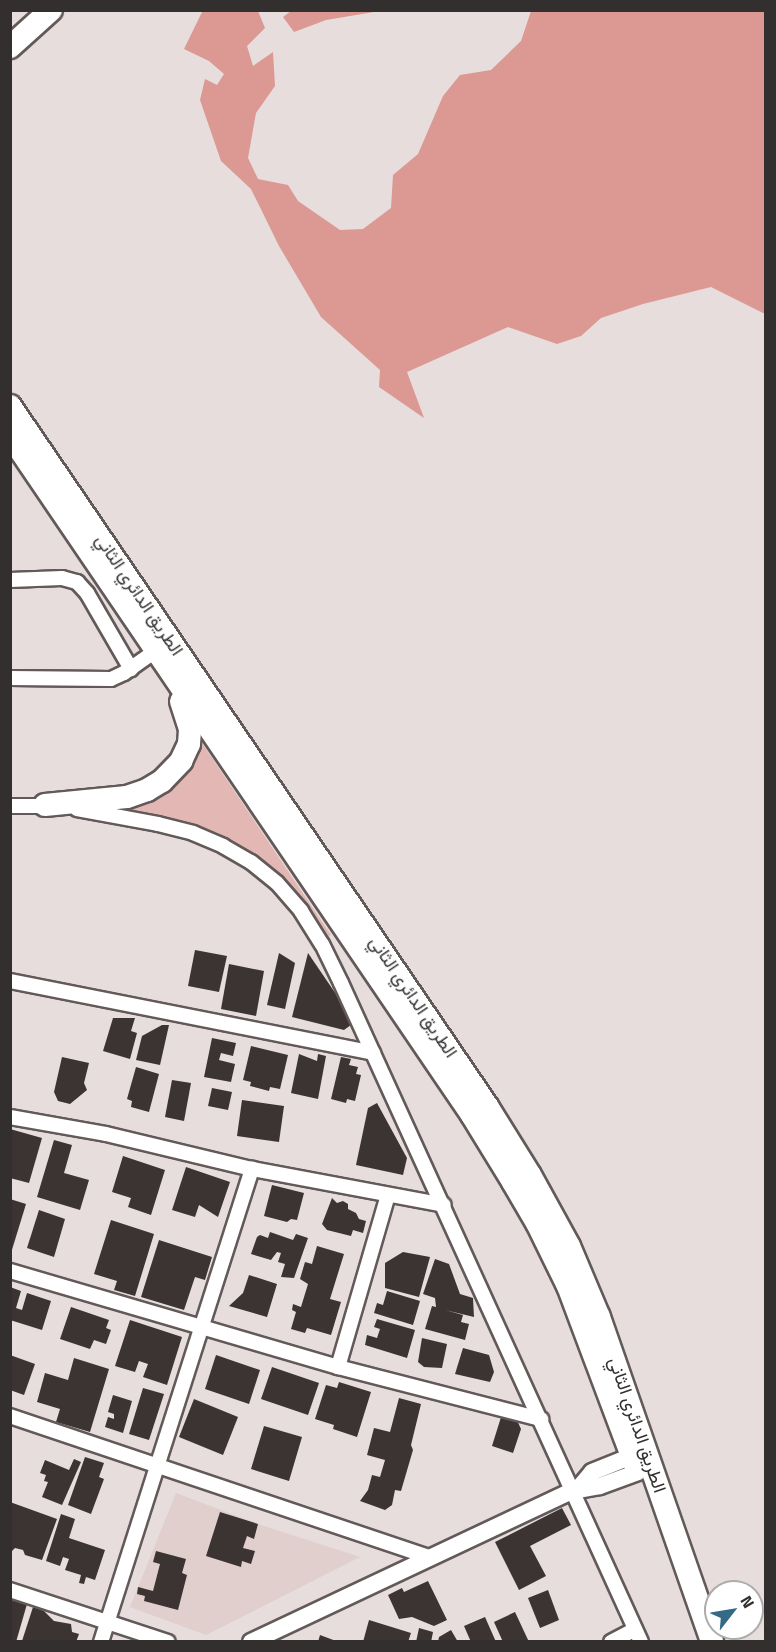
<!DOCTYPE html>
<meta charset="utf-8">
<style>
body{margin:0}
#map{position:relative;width:776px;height:1652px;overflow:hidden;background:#e6dddc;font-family:"Titillium Web",Vazirmatn,sans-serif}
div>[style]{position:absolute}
.built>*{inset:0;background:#e0cfcd}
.green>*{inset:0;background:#e3b7b3}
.forest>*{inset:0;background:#dc9892}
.building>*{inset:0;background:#3b3433}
.roads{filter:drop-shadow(2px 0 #625a59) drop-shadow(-2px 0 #625a59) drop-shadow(0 2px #625a59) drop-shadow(0 -2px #625a59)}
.minor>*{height:14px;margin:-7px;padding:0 7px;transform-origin:7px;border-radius:7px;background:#fff}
.tertiary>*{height:16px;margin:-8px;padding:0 8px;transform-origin:8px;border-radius:8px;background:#fff}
.primary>*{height:22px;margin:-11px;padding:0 11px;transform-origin:11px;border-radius:11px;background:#fff}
span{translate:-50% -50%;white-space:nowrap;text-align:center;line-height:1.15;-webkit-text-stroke:6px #fff;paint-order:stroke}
.street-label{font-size:18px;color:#332f2f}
.frame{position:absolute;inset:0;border:12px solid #332f2f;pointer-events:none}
.north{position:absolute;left:704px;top:1580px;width:60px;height:60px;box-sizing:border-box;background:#fff;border:2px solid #adacac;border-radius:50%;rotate:59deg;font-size:16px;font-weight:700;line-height:24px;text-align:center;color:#332f2f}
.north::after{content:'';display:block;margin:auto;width:21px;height:27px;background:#356a86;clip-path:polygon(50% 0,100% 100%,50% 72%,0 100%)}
</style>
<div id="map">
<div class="built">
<i style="clip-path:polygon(176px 1493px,258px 1524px,360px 1557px,206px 1635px,130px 1607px)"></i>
</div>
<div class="green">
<i style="clip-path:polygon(200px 740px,331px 935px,325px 938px,286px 883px,247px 851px,218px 833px,185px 822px,119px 810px,159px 795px)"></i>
</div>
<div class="forest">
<i style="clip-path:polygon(203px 10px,258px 11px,265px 28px,247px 46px,253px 66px,273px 52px,275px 86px,256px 113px,248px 158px,258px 179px,288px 185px,298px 201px,340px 230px,363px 229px,391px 208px,393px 175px,418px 154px,443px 96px,460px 75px,491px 70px,521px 41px,531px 11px,765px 11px,765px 314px,711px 287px,643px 304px,601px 318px,581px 336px,557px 344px,508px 327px,407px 372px,424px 418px,379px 387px,380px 370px,321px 317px,279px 246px,251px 189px,221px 161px,200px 100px,205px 79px,217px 85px,224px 74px,209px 61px,184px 49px)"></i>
<i style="clip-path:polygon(291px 11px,291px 10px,380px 11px,326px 20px,294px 32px,283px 17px)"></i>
</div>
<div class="building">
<i style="clip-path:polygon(195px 950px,227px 956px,219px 992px,188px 986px)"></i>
<i style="clip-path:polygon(279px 953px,295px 963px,285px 1009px,267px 1005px)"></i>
<i style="clip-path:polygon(308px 953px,355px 1022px,344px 1030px,292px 1017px)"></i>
<i style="clip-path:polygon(229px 964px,264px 971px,256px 1016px,221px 1009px)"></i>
<i style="clip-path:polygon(113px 1018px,135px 1018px,131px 1031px,137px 1033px,130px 1059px,103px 1051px)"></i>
<i style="clip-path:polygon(162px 1025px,169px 1025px,160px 1065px,136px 1060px,142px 1036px)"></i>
<i style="clip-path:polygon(212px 1038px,236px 1043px,233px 1056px,221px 1053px,219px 1060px,235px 1064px,231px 1082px,204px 1077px)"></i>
<i style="clip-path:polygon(251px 1046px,288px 1055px,280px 1089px,270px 1087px,269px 1091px,250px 1086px,251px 1082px,243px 1080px)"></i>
<i style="clip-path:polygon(299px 1054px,317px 1061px,318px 1054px,326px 1056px,318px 1099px,291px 1093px)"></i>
<i style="clip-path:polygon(62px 1057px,89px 1063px,84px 1083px,87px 1090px,70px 1104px,58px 1101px,54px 1092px)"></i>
<i style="clip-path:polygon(341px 1057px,351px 1059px,349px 1065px,358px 1067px,356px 1074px,361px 1075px,355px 1101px,347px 1099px,346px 1103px,331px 1099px)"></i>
<i style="clip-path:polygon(136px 1067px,159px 1074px,149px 1112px,131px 1107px,132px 1101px,127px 1099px)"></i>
<i style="clip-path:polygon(172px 1080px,191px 1083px,184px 1121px,165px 1117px)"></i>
<i style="clip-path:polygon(212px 1088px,232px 1092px,228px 1110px,208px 1106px)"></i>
<i style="clip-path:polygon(242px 1100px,284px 1106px,279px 1142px,237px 1136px)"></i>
<i style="clip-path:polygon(377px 1103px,407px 1158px,403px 1175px,356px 1165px,368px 1108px)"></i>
<i style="clip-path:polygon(10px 1129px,42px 1138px,29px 1183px,10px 1178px)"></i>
<i style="clip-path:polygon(54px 1140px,72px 1145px,64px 1173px,89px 1180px,80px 1210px,37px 1197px)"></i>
<i style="clip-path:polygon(123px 1156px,165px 1170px,151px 1215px,128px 1207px,131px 1198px,112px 1192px)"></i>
<i style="clip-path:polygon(186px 1167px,230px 1182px,218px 1217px,199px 1205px,195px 1217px,172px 1210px)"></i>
<i style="clip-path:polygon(272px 1185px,304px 1193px,297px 1220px,291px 1219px,287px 1222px,264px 1216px)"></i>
<i style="clip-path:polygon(332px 1198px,337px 1203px,343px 1201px,348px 1204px,348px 1209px,356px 1213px,359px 1219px,366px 1221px,363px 1233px,353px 1230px,351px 1236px,327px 1230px,322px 1224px)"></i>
<i style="clip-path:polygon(10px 1199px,26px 1204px,11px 1253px,10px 1252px)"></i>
<i style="clip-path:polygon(39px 1210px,65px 1219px,54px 1257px,27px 1248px)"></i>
<i style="clip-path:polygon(111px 1220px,154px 1234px,135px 1296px,114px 1290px,117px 1281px,94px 1274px)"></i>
<i style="clip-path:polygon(270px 1232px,293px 1240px,296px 1234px,308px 1238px,294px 1278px,281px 1277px,285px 1264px,278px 1262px,281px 1253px,277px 1252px,271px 1260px,251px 1254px,257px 1237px,260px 1235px,268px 1238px)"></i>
<i style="clip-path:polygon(159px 1240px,212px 1257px,205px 1280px,195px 1277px,184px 1310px,141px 1297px)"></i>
<i style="clip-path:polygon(317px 1246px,344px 1254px,330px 1299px,341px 1302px,331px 1335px,307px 1328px,305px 1333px,291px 1329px,296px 1312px,292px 1310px,293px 1304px,301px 1307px,308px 1284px,300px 1279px,305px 1262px,312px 1264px)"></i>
<i style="clip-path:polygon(403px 1252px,430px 1257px,419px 1297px,385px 1288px,385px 1263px)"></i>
<i style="clip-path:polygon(435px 1259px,449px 1264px,460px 1294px,473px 1298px,474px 1317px,445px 1310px,463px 1315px,461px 1322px,469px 1324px,465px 1340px,425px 1329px,432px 1306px,436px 1307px,435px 1298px,423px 1294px)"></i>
<i style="clip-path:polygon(249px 1275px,277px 1284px,267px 1317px,229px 1306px,243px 1293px)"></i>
<i style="clip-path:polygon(10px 1287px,21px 1291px,16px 1308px,22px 1310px,27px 1293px,51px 1301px,42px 1330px,10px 1320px)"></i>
<i style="clip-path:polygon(387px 1291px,420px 1301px,413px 1325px,374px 1313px,377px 1303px,383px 1305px)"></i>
<i style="clip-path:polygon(71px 1307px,109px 1320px,106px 1328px,111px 1330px,106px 1344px,94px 1340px,90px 1349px,60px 1339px)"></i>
<i style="clip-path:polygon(377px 1319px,415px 1330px,407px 1358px,365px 1345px,367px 1335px,377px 1338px,380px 1329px,374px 1327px)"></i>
<i style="clip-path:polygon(130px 1320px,182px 1337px,167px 1385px,143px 1377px,148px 1364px,139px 1361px,135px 1372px,115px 1366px)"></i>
<i style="clip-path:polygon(422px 1338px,447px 1344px,442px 1368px,424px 1367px,418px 1362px)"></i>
<i style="clip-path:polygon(463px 1348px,489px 1355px,494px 1372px,490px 1382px,455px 1374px)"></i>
<i style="clip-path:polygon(10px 1355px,35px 1364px,24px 1395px,10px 1390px)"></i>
<i style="clip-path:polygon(216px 1355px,260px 1370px,249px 1404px,205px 1389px)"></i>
<i style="clip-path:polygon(74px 1358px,109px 1369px,90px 1432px,56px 1422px,60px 1409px,37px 1402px,45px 1373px,68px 1380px)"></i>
<i style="clip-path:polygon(272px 1367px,319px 1383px,308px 1415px,261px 1399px)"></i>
<i style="clip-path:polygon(339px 1382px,371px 1392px,357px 1437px,333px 1429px,334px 1425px,315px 1419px,326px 1385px,337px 1388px)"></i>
<i style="clip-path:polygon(143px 1388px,164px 1394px,149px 1440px,129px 1434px)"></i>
<i style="clip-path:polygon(113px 1395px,132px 1401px,123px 1433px,105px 1427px,108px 1417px,114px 1419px,114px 1414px,108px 1412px)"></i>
<i style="clip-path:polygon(399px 1398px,421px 1404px,411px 1445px,413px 1450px,401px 1491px,395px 1490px,392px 1505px,385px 1510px,360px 1501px,368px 1490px,372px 1475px,380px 1477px,385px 1460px,367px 1455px,374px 1428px,390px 1432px)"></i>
<i style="clip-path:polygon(194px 1399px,238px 1417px,223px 1455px,179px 1437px)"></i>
<i style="clip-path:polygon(502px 1414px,516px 1418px,521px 1429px,513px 1453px,492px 1446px)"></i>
<i style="clip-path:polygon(264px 1426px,302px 1437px,289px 1481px,251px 1469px)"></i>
<i style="clip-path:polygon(85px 1457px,104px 1463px,99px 1477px,104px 1479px,91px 1514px,68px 1505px)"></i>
<i style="clip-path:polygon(74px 1459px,81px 1462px,62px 1505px,42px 1497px,48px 1482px,44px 1481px,46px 1475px,40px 1473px,45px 1460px,69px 1470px)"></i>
<i style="clip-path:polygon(10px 1502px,57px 1519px,42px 1560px,25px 1555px,23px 1550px,15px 1548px,10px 1553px)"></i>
<i style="clip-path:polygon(562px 1508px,571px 1525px,530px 1546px,546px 1576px,519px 1590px,495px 1542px)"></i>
<i style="clip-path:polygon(220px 1512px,258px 1524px,254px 1539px,247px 1536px,243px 1548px,255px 1551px,251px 1564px,242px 1561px,241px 1567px,206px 1556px)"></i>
<i style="clip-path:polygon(61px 1514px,75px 1519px,69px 1538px,105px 1550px,95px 1580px,86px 1577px,84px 1584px,79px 1583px,81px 1575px,65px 1570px,69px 1559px,63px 1557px,60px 1566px,46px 1561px)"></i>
<i style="clip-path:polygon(156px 1551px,186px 1559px,182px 1573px,187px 1575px,178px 1610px,144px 1601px,145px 1596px,137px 1594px,138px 1587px,153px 1591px,160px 1564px,153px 1562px)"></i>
<i style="clip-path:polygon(428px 1581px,447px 1620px,434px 1626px,412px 1617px,399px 1619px,388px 1595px,402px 1588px,404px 1592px)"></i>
<i style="clip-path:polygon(548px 1590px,559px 1620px,540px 1628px,528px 1598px)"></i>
<i style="clip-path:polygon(10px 1599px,27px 1604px,16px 1642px,10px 1642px)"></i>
<i style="clip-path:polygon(33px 1607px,44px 1611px,54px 1621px,71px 1624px,72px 1632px,79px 1634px,76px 1642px,22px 1641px)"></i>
<i style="clip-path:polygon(515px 1612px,529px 1642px,503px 1642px,494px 1622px)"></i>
<i style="clip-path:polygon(485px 1617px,496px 1642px,471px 1642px,464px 1626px)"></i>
<i style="clip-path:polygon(369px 1620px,411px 1633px,408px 1642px,363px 1642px)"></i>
<i style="clip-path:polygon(419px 1628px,433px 1632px,431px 1642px,416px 1642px)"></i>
<i style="clip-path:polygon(451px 1630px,458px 1642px,438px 1642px,439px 1637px)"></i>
<i style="clip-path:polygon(320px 1635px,336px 1641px,336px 1642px,318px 1642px)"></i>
</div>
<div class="roads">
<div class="minor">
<i style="left:10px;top:580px;width:52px;rotate:-2.2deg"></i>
<i style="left:62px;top:578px;width:16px;rotate:15deg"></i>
<i style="left:77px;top:582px;width:15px;rotate:48deg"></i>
<i style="left:87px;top:593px;width:88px;rotate:59.9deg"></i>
<i style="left:10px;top:678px;width:101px;rotate:0.6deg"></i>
<i style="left:111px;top:679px;width:14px;rotate:-25deg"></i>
<i style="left:124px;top:673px;width:39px;rotate:-35deg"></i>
<i style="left:10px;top:806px;width:42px"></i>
<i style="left:77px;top:809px;width:82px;rotate:10.5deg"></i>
<i style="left:158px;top:824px;width:36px;rotate:14deg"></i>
<i style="left:193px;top:833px;width:33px;rotate:23deg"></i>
<i style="left:223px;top:846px;width:32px;rotate:30deg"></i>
<i style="left:251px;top:862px;width:33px;rotate:39deg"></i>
<i style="left:277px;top:883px;width:37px;rotate:49deg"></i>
<i style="left:301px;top:911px;width:39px;rotate:58deg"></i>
<i style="left:322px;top:944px;width:43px;rotate:64deg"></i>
<i style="left:341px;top:983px;width:724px;rotate:65.52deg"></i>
<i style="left:10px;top:981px;width:370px;rotate:11.2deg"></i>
<i style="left:10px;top:1117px;width:97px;rotate:10deg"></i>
<i style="left:106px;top:1134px;width:150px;rotate:13.5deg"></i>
<i style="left:252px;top:1169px;width:195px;rotate:10.6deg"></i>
<i style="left:10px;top:1271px;width:342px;rotate:16.3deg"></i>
<i style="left:338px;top:1367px;width:210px;rotate:14.4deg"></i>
<i style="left:338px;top:1367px;width:179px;rotate:-73.8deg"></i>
<i style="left:10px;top:1416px;width:444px;rotate:18.6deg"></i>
<i style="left:10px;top:1590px;width:166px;rotate:18.2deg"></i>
<i style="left:101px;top:1642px;width:497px;rotate:-72.3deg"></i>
<i style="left:611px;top:1642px;width:27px;rotate:-28deg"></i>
</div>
<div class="tertiary">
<i style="left:577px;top:1490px;width:23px;rotate:-50deg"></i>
<i style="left:592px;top:1472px;width:43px;rotate:-21.8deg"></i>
<i style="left:251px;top:1642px;width:355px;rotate:-25.2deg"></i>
<i style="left:572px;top:1491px;width:28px;rotate:-10deg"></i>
<i style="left:600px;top:1486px;width:40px;rotate:-20.2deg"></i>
</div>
<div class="primary">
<i style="left:10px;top:47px;width:55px;rotate:-42.1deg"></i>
<i style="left:10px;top:406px;width:847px;rotate:55.73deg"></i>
<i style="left:487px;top:1106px;width:81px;rotate:58.1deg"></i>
<i style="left:530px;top:1175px;width:81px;rotate:61.2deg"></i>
<i style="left:569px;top:1246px;width:77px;rotate:67.1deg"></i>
<i style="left:599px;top:1317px;width:344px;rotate:70.8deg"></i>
<i style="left:10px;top:435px;width:822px;rotate:55.81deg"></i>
<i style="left:472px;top:1115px;width:79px;rotate:58.5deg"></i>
<i style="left:513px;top:1182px;width:48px;rotate:59.7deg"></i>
<i style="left:537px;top:1223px;width:70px;rotate:63.8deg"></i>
<i style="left:568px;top:1286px;width:193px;rotate:69.4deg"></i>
<i style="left:45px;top:805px;width:82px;rotate:-5.6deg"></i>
<i style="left:127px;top:797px;width:21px;rotate:-19deg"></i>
<i style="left:147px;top:790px;width:17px;rotate:-31deg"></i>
<i style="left:162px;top:781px;width:28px;rotate:-46deg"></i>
<i style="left:181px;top:761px;width:19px;rotate:-65deg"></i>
<i style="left:189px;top:744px;width:15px;rotate:-86deg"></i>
<i style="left:190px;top:729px;width:29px;rotate:-108deg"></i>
</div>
</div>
<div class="street-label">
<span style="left:139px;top:595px;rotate:56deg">الطريق الدائري الثاني</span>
<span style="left:413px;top:997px;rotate:56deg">الطريق الدائري الثاني</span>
<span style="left:637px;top:1425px;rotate:71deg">الطريق الدائري الثاني</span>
</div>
<div class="frame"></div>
<div class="north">N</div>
</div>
